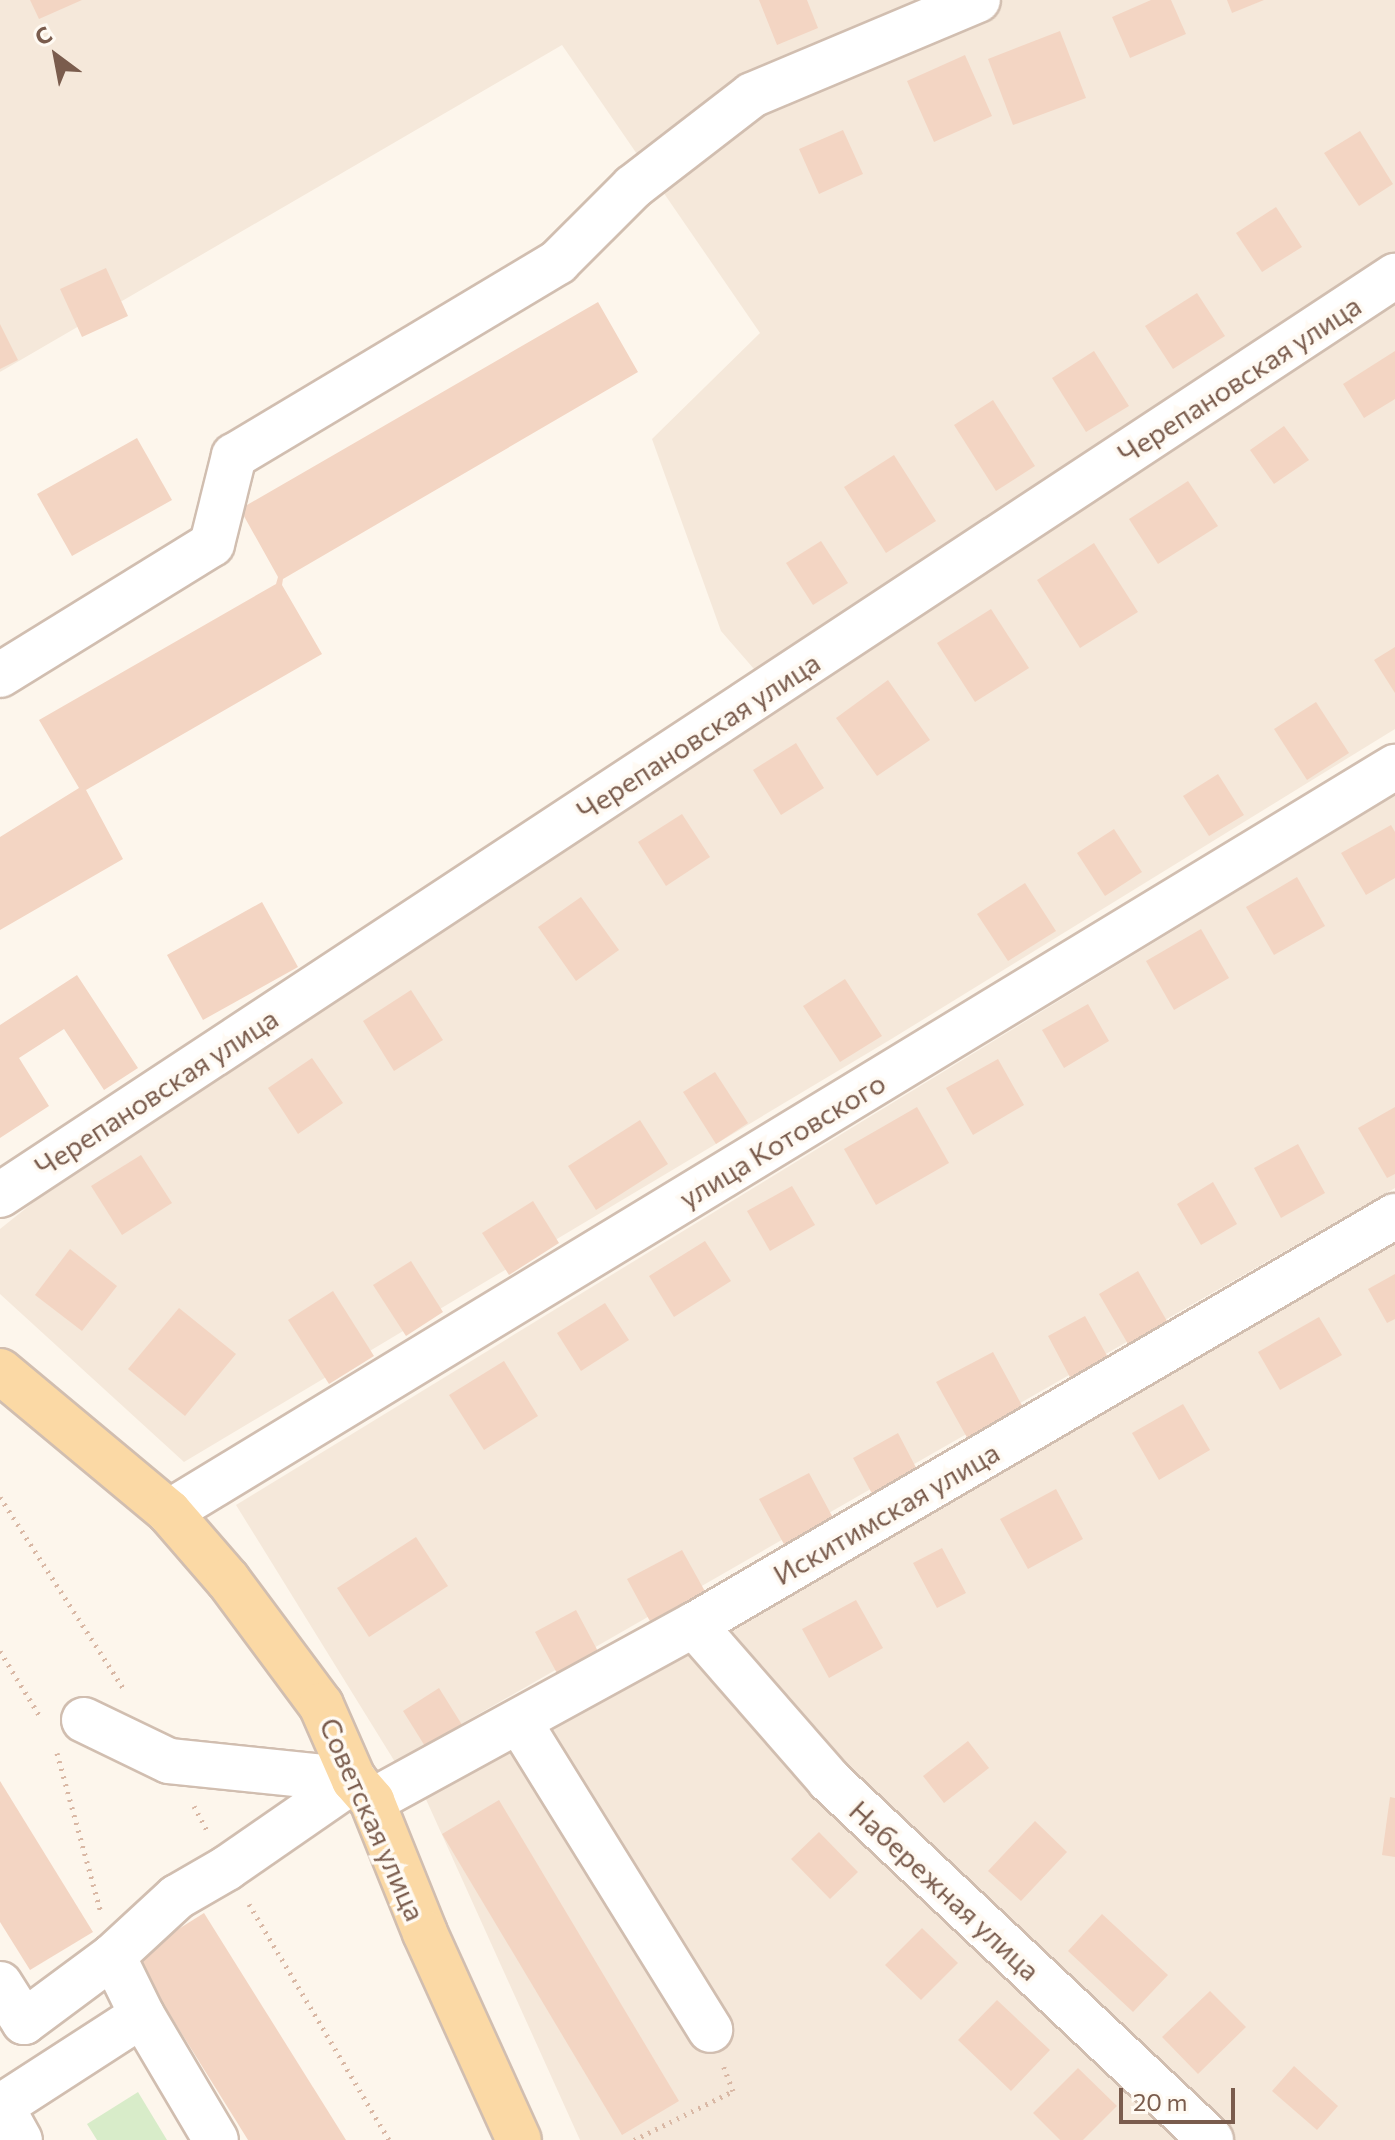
<!DOCTYPE html>
<meta charset="utf-8">
<style>
body{margin:0}
#map{position:relative;width:1395px;height:2140px;overflow:hidden;background:#fdf6ec;font-family:Commissioner,sans-serif}
div>[style]{position:absolute}
.residential>*{inset:0;background:#f5e8da}
.green>*{inset:0;background:#d8ecc9}
.building>*{inset:0;background:#f3d5c3}
.path>*{height:5px;margin-top:-2.5px;transform-origin:0;background:repeating-linear-gradient(90deg,#d9b8a5 0 2px,transparent 0 8px)}
.roads{filter:drop-shadow(2px 0 #d1beb0) drop-shadow(-2px 0 #d1beb0) drop-shadow(0 2px #d1beb0) drop-shadow(0 -2px #d1beb0)}
.minor>*{height:44px;margin:-22px;padding:0 22px;transform-origin:22px;border-radius:22px;background:#fff}
.major>*{height:44px;margin:-22px;padding:0 22px;transform-origin:22px;border-radius:22px;background:#fbd9a5}
span{translate:-50% -50%;white-space:nowrap;text-align:center;line-height:1.15;-webkit-text-stroke:7px #fffaf3;paint-order:stroke}
.street-label{font-size:28px;color:#7a5c4d}
.north{position:absolute;left:16px;top:16px;width:80px;height:80px;-webkit-text-stroke:6px #fffaf3;paint-order:stroke;rotate:328deg;font-size:22px;font-weight:700;line-height:32px;text-align:center;color:#7a5c4d}
.north::after{content:'';display:block;margin:auto;width:28px;height:36px;background:#7a5c4d;clip-path:polygon(50% 0,100% 100%,50% 72%,0 100%)}
.scale{position:absolute;left:1119px;top:2088px;width:116px;height:36px;box-sizing:border-box;border:4px solid #7a5c4d;border-top:0;padding-left:10px;font-size:24px;line-height:28px;white-space:nowrap;color:#7a5c4d;-webkit-text-stroke:6px #fffaf3;paint-order:stroke}
</style>
<div id="map">
<div class="residential">
<i style="clip-path:polygon(0 0,1395px 0,1395px 729px,893px 1038px,184px 1462px,0 1294px,0 1229px,70px 1173px,768px 685px,721px 631px,652px 439px,760px 333px,562px 45px,0 372px)"></i>
<i style="clip-path:polygon(1395px 795px,1395px 1188px,395px 1762px,236px 1505px)"></i>
<i style="clip-path:polygon(1395px 1209px,1395px 2140px,580px 2140px,415px 1775px)"></i>
</div>
<div class="green">
<i style="clip-path:polygon(138px 2092px,167px 2140px,97px 2140px,87px 2124px)"></i>
</div>
<div class="building">
<i style="clip-path:polygon(30px 0,82px 0,39px 19px)"></i>
<i style="clip-path:polygon(759px 0,807px 0,818px 28px,777px 45px)"></i>
<i style="clip-path:polygon(1151px 0,1171px 0,1186px 34px,1130px 58px,1112px 17px)"></i>
<i style="clip-path:polygon(1227px 0,1264px 0,1232px 13px)"></i>
<i style="clip-path:polygon(1060px 31px,1086px 98px,1013px 125px,988px 59px)"></i>
<i style="clip-path:polygon(965px 55px,992px 116px,934px 142px,907px 81px)"></i>
<i style="clip-path:polygon(843px 130px,863px 174px,819px 194px,799px 149px)"></i>
<i style="clip-path:polygon(1360px 131px,1393px 184px,1359px 206px,1324px 153px)"></i>
<i style="clip-path:polygon(1276px 207px,1302px 247px,1262px 272px,1236px 233px)"></i>
<i style="clip-path:polygon(106px 268px,128px 316px,82px 337px,60px 289px)"></i>
<i style="clip-path:polygon(1197px 293px,1225px 336px,1173px 369px,1145px 326px)"></i>
<i style="clip-path:polygon(598px 302px,638px 372px,283px 579px,282px 585px,322px 654px,86px 790px,123px 859px,0 930px,0 837px,79px 788px,39px 720px,276px 584px,278px 577px,240px 509px)"></i>
<i style="clip-path:polygon(0 324px,18px 360px,0 369px)"></i>
<i style="clip-path:polygon(1094px 351px,1129px 406px,1086px 432px,1052px 378px)"></i>
<i style="clip-path:polygon(1395px 351px,1395px 399px,1364px 418px,1343px 384px)"></i>
<i style="clip-path:polygon(993px 400px,1035px 466px,996px 491px,954px 425px)"></i>
<i style="clip-path:polygon(1284px 426px,1309px 460px,1274px 484px,1250px 450px)"></i>
<i style="clip-path:polygon(137px 438px,172px 500px,72px 556px,37px 494px)"></i>
<i style="clip-path:polygon(894px 455px,936px 521px,886px 553px,844px 487px)"></i>
<i style="clip-path:polygon(1188px 481px,1218px 526px,1158px 564px,1129px 519px)"></i>
<i style="clip-path:polygon(821px 541px,848px 583px,813px 605px,786px 563px)"></i>
<i style="clip-path:polygon(1094px 543px,1138px 612px,1080px 648px,1037px 580px)"></i>
<i style="clip-path:polygon(991px 609px,1029px 668px,975px 702px,937px 643px)"></i>
<i style="clip-path:polygon(1395px 647px,1395px 693px,1374px 660px)"></i>
<i style="clip-path:polygon(888px 680px,930px 740px,877px 776px,836px 718px)"></i>
<i style="clip-path:polygon(1316px 702px,1349px 753px,1307px 780px,1274px 729px)"></i>
<i style="clip-path:polygon(796px 743px,824px 788px,781px 815px,753px 770px)"></i>
<i style="clip-path:polygon(1218px 774px,1244px 815px,1209px 836px,1183px 796px)"></i>
<i style="clip-path:polygon(682px 814px,710px 857px,666px 886px,638px 842px)"></i>
<i style="clip-path:polygon(1391px 825px,1395px 832px,1395px 878px,1366px 895px,1341px 853px)"></i>
<i style="clip-path:polygon(1114px 829px,1142px 872px,1105px 896px,1077px 853px)"></i>
<i style="clip-path:polygon(1297px 877px,1325px 926px,1274px 955px,1246px 907px)"></i>
<i style="clip-path:polygon(1025px 883px,1056px 931px,1008px 961px,977px 914px)"></i>
<i style="clip-path:polygon(581px 897px,619px 950px,576px 981px,538px 927px)"></i>
<i style="clip-path:polygon(262px 902px,298px 967px,203px 1020px,167px 955px)"></i>
<i style="clip-path:polygon(1201px 929px,1229px 978px,1174px 1010px,1146px 961px)"></i>
<i style="clip-path:polygon(77px 975px,138px 1068px,104px 1090px,64px 1029px,19px 1058px,49px 1106px,0 1138px,0 1025px)"></i>
<i style="clip-path:polygon(845px 979px,882px 1036px,840px 1062px,803px 1006px)"></i>
<i style="clip-path:polygon(411px 990px,443px 1040px,394px 1071px,363px 1021px)"></i>
<i style="clip-path:polygon(1088px 1004px,1109px 1041px,1064px 1068px,1042px 1030px)"></i>
<i style="clip-path:polygon(312px 1058px,343px 1103px,298px 1134px,268px 1088px)"></i>
<i style="clip-path:polygon(998px 1059px,1024px 1105px,973px 1135px,946px 1088px)"></i>
<i style="clip-path:polygon(715px 1072px,748px 1123px,716px 1144px,683px 1092px)"></i>
<i style="clip-path:polygon(917px 1107px,949px 1163px,876px 1205px,844px 1149px)"></i>
<i style="clip-path:polygon(1395px 1107px,1395px 1174px,1387px 1178px,1358px 1128px)"></i>
<i style="clip-path:polygon(640px 1120px,668px 1164px,596px 1210px,568px 1166px)"></i>
<i style="clip-path:polygon(1298px 1144px,1325px 1193px,1281px 1218px,1254px 1168px)"></i>
<i style="clip-path:polygon(141px 1155px,172px 1203px,122px 1235px,91px 1186px)"></i>
<i style="clip-path:polygon(1213px 1182px,1237px 1224px,1201px 1245px,1177px 1204px)"></i>
<i style="clip-path:polygon(792px 1186px,815px 1225px,770px 1251px,747px 1211px)"></i>
<i style="clip-path:polygon(533px 1201px,559px 1243px,509px 1275px,482px 1233px)"></i>
<i style="clip-path:polygon(705px 1241px,731px 1281px,674px 1317px,649px 1276px)"></i>
<i style="clip-path:polygon(70px 1249px,117px 1286px,82px 1331px,35px 1295px)"></i>
<i style="clip-path:polygon(411px 1261px,443px 1312px,406px 1336px,373px 1285px)"></i>
<i style="clip-path:polygon(1138px 1271px,1167px 1321px,1128px 1344px,1099px 1294px)"></i>
<i style="clip-path:polygon(1395px 1274px,1395px 1319px,1387px 1323px,1368px 1289px)"></i>
<i style="clip-path:polygon(333px 1291px,374px 1356px,329px 1384px,288px 1320px)"></i>
<i style="clip-path:polygon(605px 1303px,629px 1340px,581px 1371px,557px 1333px)"></i>
<i style="clip-path:polygon(179px 1308px,236px 1354px,185px 1416px,128px 1369px)"></i>
<i style="clip-path:polygon(1085px 1316px,1110px 1361px,1072px 1381px,1048px 1336px)"></i>
<i style="clip-path:polygon(1319px 1317px,1342px 1355px,1280px 1390px,1258px 1352px)"></i>
<i style="clip-path:polygon(993px 1352px,1025px 1411px,969px 1441px,936px 1382px)"></i>
<i style="clip-path:polygon(504px 1361px,538px 1416px,484px 1450px,449px 1395px)"></i>
<i style="clip-path:polygon(1183px 1404px,1210px 1450px,1159px 1480px,1132px 1433px)"></i>
<i style="clip-path:polygon(898px 1433px,923px 1481px,878px 1505px,853px 1458px)"></i>
<i style="clip-path:polygon(809px 1473px,839px 1529px,790px 1555px,759px 1499px)"></i>
<i style="clip-path:polygon(1056px 1489px,1083px 1539px,1028px 1569px,1000px 1519px)"></i>
<i style="clip-path:polygon(416px 1537px,448px 1586px,369px 1637px,337px 1588px)"></i>
<i style="clip-path:polygon(942px 1548px,966px 1593px,937px 1608px,913px 1563px)"></i>
<i style="clip-path:polygon(682px 1550px,707px 1595px,652px 1625px,627px 1579px)"></i>
<i style="clip-path:polygon(856px 1600px,883px 1648px,829px 1678px,802px 1629px)"></i>
<i style="clip-path:polygon(576px 1610px,601px 1657px,560px 1679px,535px 1632px)"></i>
<i style="clip-path:polygon(439px 1688px,464px 1728px,428px 1751px,403px 1711px)"></i>
<i style="clip-path:polygon(968px 1741px,989px 1768px,944px 1803px,923px 1776px)"></i>
<i style="clip-path:polygon(0 1781px,93px 1932px,30px 1970px,0 1922px)"></i>
<i style="clip-path:polygon(1390px 1797px,1395px 1798px,1395px 1857px,1382px 1855px)"></i>
<i style="clip-path:polygon(499px 1800px,679px 2101px,622px 2135px,442px 1834px)"></i>
<i style="clip-path:polygon(1035px 1821px,1067px 1852px,1021px 1901px,988px 1871px)"></i>
<i style="clip-path:polygon(819px 1832px,858px 1872px,830px 1899px,791px 1859px)"></i>
<i style="clip-path:polygon(204px 1913px,346px 2140px,248px 2140px,134px 1957px)"></i>
<i style="clip-path:polygon(1102px 1914px,1168px 1975px,1133px 2012px,1068px 1951px)"></i>
<i style="clip-path:polygon(922px 1928px,958px 1963px,921px 2000px,885px 1965px)"></i>
<i style="clip-path:polygon(1210px 1991px,1246px 2027px,1198px 2074px,1162px 2037px)"></i>
<i style="clip-path:polygon(997px 2000px,1050px 2050px,1011px 2091px,958px 2040px)"></i>
<i style="clip-path:polygon(1294px 2066px,1338px 2106px,1317px 2130px,1272px 2091px)"></i>
<i style="clip-path:polygon(1078px 2068px,1117px 2106px,1083px 2140px,1060px 2140px,1033px 2113px)"></i>
</div>
<div class="path">
<i style="left:0;top:1497px;width:231px;rotate:57.2deg"></i>
<i style="left:0;top:1651px;width:79px;rotate:58.5deg"></i>
<i style="left:57px;top:1753px;width:166px;rotate:74.6deg"></i>
<i style="left:194px;top:1806px;width:30px;rotate:62deg"></i>
<i style="left:249px;top:1904px;width:274px;rotate:59.3deg"></i>
<i style="left:634px;top:2140px;width:110px;rotate:-26.3deg"></i>
<i style="left:733px;top:2091px;width:26px;rotate:-111deg"></i>
</div>
<div class="roads">
<div class="minor">
<i style="left:0;top:675px;width:249px;rotate:-31.7deg"></i>
<i style="left:212px;top:544px;width:91px;rotate:-76deg"></i>
<i style="left:234px;top:456px;width:378px;rotate:-30.9deg"></i>
<i style="left:558px;top:262px;width:106px;rotate:-45deg"></i>
<i style="left:633px;top:187px;width:150px;rotate:-37.7deg"></i>
<i style="left:752px;top:95px;width:245px;rotate:-22.8deg"></i>
<i style="left:0;top:1195px;width:1671px;rotate:-33.38deg"></i>
<i style="left:169px;top:1512px;width:1435px;rotate:-31.29deg"></i>
<i style="left:694px;top:1625px;width:206px;rotate:48.9deg"></i>
<i style="left:829px;top:1780px;width:525px;rotate:43.3deg"></i>
<i style="left:84px;top:1720px;width:94px;rotate:25.8deg"></i>
<i style="left:169px;top:1761px;width:186px;rotate:5.9deg"></i>
<i style="left:520px;top:1723px;width:361px;rotate:58.2deg"></i>
<i style="left:372px;top:1801px;width:367px;rotate:-28.7deg"></i>
<i style="left:694px;top:1625px;width:812px;rotate:-30.26deg"></i>
<i style="left:113px;top:1956px;width:66px;rotate:63.8deg"></i>
<i style="left:142px;top:2015px;width:145px;rotate:59.4deg"></i>
<i style="left:0;top:1984px;width:45px;rotate:57.7deg"></i>
<i style="left:24px;top:2022px;width:111px;rotate:-36.6deg"></i>
<i style="left:113px;top:1956px;width:87px;rotate:-42.7deg"></i>
<i style="left:177px;top:1897px;width:58px;rotate:-30.1deg"></i>
<i style="left:227px;top:1868px;width:155px;rotate:-34.7deg"></i>
<i style="left:1px;top:2106px;width:39px;rotate:61deg"></i>
<i style="left:0;top:2107px;width:169px;rotate:-32.9deg"></i>
</div>
<div class="major">
<i style="left:0;top:1371px;width:220px;rotate:39.8deg"></i>
<i style="left:169px;top:1512px;width:90px;rotate:49.1deg"></i>
<i style="left:228px;top:1580px;width:156px;rotate:53.4deg"></i>
<i style="left:321px;top:1705px;width:82px;rotate:66.3deg"></i>
<i style="left:354px;top:1780px;width:28px;rotate:49deg"></i>
<i style="left:372px;top:1801px;width:142px;rotate:68.1deg"></i>
<i style="left:425px;top:1933px;width:227px;rotate:65.6deg"></i>
</div>
</div>
<div class="street-label">
<span style="left:1239px;top:379px;rotate:-33deg">Черепановская улица</span>
<span style="left:698px;top:736px;rotate:-33deg">Черепановская улица</span>
<span style="left:156px;top:1092px;rotate:-33deg">Черепановская улица</span>
<span style="left:782px;top:1140px;rotate:-31deg">улица Котовского</span>
<span style="left:886px;top:1513px;rotate:-30deg">Искитимская улица</span>
<span style="left:373px;top:1819px;rotate:66deg">Советская улица</span>
<span style="left:945px;top:1890px;rotate:43deg">Набережная улица</span>
</div>
<div class="north">С</div>
<div class="scale">20 m</div>
</div>
